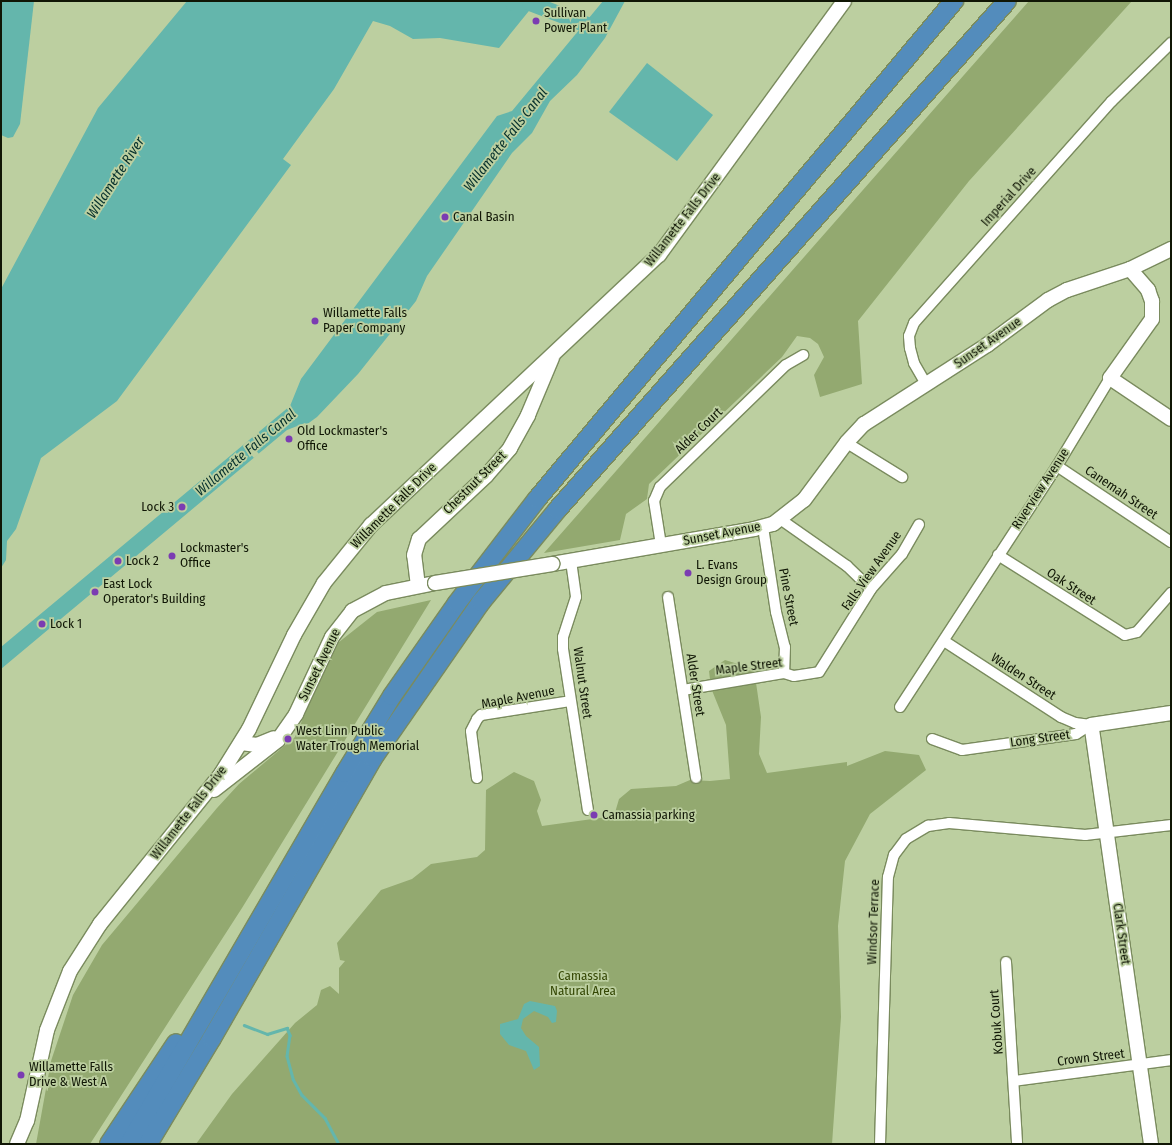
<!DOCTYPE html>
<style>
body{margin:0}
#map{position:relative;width:1172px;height:1145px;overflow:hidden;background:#bccfa0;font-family:"Fira Sans Condensed",sans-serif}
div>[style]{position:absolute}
.green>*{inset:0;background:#93a970}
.water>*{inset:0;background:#64b6ac}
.pier>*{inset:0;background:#bccfa0}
.stream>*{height:2.5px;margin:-1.25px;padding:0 1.25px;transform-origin:1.25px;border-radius:1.25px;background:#64b6ac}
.river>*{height:16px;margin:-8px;padding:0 8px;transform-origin:8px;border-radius:8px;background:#64b6ac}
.roads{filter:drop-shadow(1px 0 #7a8b5e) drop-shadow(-1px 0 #7a8b5e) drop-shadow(0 1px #7a8b5e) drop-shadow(0 -1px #7a8b5e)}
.street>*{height:10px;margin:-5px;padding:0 5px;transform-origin:5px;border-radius:5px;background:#fff}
.secondary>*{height:14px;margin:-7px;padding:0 7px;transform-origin:7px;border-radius:7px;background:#fff}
.highway>*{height:18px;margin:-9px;padding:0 9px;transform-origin:9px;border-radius:9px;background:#538cbc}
.bridges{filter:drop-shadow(1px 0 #7a8b5e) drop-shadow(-1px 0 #7a8b5e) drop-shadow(0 1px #7a8b5e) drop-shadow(0 -1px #7a8b5e)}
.secondary-bridge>*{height:14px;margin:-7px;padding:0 7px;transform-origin:7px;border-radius:7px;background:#fff}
.dots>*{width:11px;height:11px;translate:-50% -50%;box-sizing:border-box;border:2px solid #bccfa0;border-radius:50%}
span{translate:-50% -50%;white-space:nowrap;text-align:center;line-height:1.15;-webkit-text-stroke:3.5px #bccfa0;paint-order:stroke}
.poi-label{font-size:13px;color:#101605}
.left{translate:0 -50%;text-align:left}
.right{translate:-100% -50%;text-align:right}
.street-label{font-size:13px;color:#101605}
.park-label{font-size:13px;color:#334603}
.water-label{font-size:14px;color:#06302c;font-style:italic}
.frame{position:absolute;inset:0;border:2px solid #101605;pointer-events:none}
</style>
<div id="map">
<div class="green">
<i style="clip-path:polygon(1029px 1px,1132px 1px,969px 181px,858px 321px,862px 384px,820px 397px,814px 375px,824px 357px,818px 344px,810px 338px,797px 336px,782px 357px,649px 484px,647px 499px,626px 514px,620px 540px,544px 553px)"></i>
<i style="clip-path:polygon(431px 600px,242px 908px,90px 1144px,36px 1144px,51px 1061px,73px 995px,102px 945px,217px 808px,239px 784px,295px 737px,334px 646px,377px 612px)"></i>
<i style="clip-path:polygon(725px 660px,754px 669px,761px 717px,759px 754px,767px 773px,847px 762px,847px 766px,885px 751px,919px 755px,926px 770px,870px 814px,845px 861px,838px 926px,841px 1017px,832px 1144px,196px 1144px,232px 1094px,295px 1023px,317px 1005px,321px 990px,330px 986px,339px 994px,339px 968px,345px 961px,340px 960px,337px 943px,381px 890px,412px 879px,431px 864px,477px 857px,485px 850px,486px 790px,514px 772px,534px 781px,541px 800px,537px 811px,542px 826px,614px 816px,619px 799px,631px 789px,676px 786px,690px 780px,710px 781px,730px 779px,726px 725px,711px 688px,709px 671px)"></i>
</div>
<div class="water">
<i style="clip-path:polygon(1px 1px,34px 1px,20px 124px,13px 137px,8px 138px,1px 135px)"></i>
<i style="clip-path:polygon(187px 1px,537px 1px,499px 48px,440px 38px,413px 39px,390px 26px,373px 21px,334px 89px,283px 159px,291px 165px,117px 401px,41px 458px,16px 529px,7px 541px,6px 560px,1px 568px,1px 289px,98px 108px)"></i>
<i style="clip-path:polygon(603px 1px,625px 1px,605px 38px,577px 75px,550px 101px,532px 133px,512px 153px,427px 276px,416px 301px,358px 374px,317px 417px,306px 425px,305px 423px,287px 430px,1px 669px,1px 647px,290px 406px,301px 379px,497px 116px,512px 111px)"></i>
<i style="clip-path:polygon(647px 63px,713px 115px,677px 161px,609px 112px)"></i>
<i style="clip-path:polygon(530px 1001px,555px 1006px,557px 1011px,556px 1022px,552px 1023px,548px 1017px,534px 1011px,523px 1019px,521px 1028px,526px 1036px,539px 1047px,540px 1066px,534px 1070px,526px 1051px,509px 1045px,500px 1034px,500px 1024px,518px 1019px,524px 1004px)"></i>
</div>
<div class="pier">
<i style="clip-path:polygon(248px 441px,259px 454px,254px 458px,243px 445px)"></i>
</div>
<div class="stream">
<i style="left:244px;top:1025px;width:25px;rotate:21deg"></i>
<i style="left:267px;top:1034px;width:21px;rotate:-17deg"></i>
<i style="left:287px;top:1028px;width:8px;rotate:67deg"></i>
<i style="left:290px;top:1035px;width:21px;rotate:98deg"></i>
<i style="left:287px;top:1056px;width:24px;rotate:75deg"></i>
<i style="left:293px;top:1079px;width:18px;rotate:61deg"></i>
<i style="left:302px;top:1095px;width:33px;rotate:45deg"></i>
<i style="left:325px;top:1118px;width:30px;rotate:62deg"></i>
</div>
<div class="river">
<i style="left:513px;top:3px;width:17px"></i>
<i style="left:530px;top:3px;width:67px;rotate:20.9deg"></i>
</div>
<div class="roads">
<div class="street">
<i style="left:926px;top:384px;width:24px;rotate:-120deg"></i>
<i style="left:914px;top:363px;width:16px;rotate:-105deg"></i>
<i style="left:910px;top:348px;width:12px;rotate:-95deg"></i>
<i style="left:909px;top:336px;width:14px;rotate:-69deg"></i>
<i style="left:914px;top:323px;width:297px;rotate:-48.3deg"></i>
<i style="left:1112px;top:101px;width:83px;rotate:-44.5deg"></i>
<i style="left:847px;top:443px;width:65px;rotate:31.7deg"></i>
<i style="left:1057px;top:466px;width:137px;rotate:33.7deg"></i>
<i style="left:780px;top:519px;width:82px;rotate:35deg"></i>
<i style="left:847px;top:566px;width:33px;rotate:44deg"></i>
<i style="left:763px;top:527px;width:86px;rotate:81.3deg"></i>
<i style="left:776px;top:612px;width:36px;rotate:76deg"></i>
<i style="left:785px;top:647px;width:26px;rotate:92deg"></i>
<i style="left:661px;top:545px;width:45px;rotate:-99deg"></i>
<i style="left:654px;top:501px;width:15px;rotate:-67deg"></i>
<i style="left:660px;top:487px;width:175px;rotate:-44.1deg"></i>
<i style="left:786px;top:365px;width:20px;rotate:-30deg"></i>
<i style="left:998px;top:555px;width:150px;rotate:32.2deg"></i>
<i style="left:1125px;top:635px;width:12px;rotate:-14deg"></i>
<i style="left:1137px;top:632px;width:52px;rotate:-48.9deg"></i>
<i style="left:571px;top:561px;width:36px;rotate:82deg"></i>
<i style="left:576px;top:597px;width:42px;rotate:108deg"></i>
<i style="left:563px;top:637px;width:12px;rotate:90deg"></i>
<i style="left:563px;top:649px;width:163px;rotate:81.2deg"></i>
<i style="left:668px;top:597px;width:183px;rotate:81.2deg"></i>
<i style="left:944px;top:641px;width:140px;rotate:33deg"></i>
<i style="left:1061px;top:717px;width:15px;rotate:23deg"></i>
<i style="left:1075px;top:723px;width:16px;rotate:7deg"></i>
<i style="left:683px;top:690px;width:102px;rotate:-9.6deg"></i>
<i style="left:784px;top:673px;width:10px;rotate:17deg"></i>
<i style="left:794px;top:676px;width:25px;rotate:-9deg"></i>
<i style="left:819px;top:672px;width:98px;rotate:-57.9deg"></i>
<i style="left:871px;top:589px;width:47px;rotate:-48.5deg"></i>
<i style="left:902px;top:554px;width:34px;rotate:-60deg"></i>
<i style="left:900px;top:707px;width:288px;rotate:-56.9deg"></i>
<i style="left:1057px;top:466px;width:103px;rotate:-58.9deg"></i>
<i style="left:932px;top:739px;width:32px;rotate:20deg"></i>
<i style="left:962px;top:750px;width:115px;rotate:-8deg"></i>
<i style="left:1076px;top:734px;width:17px;rotate:-33deg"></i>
<i style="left:477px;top:778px;width:47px;rotate:-97.3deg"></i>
<i style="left:471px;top:731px;width:13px;rotate:-63deg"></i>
<i style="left:477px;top:719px;width:6px;rotate:-45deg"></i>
<i style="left:481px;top:715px;width:90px;rotate:-8.9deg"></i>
<i style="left:1006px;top:962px;width:182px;rotate:86.5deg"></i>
<i style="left:1014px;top:1081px;width:158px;rotate:-7.6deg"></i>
<i style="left:880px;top:1144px;width:267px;rotate:-88.3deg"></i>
<i style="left:888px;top:877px;width:23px;rotate:-75deg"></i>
<i style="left:894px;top:855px;width:20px;rotate:-53deg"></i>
<i style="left:906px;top:839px;width:26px;rotate:-31deg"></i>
<i style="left:928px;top:826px;width:21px;rotate:-8deg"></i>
<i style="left:949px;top:823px;width:137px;rotate:5deg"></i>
<i style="left:1085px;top:835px;width:87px;rotate:-6.6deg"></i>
</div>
<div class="secondary">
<i style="left:1130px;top:269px;width:28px;rotate:49deg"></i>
<i style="left:1148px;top:290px;width:12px;rotate:70deg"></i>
<i style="left:1152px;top:301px;width:18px;rotate:90deg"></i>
<i style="left:1152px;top:319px;width:72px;rotate:125.4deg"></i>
<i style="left:1110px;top:378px;width:73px;rotate:33.9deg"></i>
<i style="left:552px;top:564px;width:205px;rotate:-9.8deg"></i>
<i style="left:754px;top:529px;width:20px;rotate:-15deg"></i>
<i style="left:773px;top:524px;width:39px;rotate:-38deg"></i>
<i style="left:804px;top:500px;width:72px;rotate:-53.4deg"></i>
<i style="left:847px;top:442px;width:25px;rotate:-47deg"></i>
<i style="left:864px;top:424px;width:146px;rotate:-32.7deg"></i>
<i style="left:987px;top:345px;width:76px;rotate:-36.4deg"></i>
<i style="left:1048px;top:300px;width:21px;rotate:-28deg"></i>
<i style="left:1067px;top:290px;width:66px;rotate:-18.4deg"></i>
<i style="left:1130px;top:269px;width:46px;rotate:-26deg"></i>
<i style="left:418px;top:586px;width:31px;rotate:-97deg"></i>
<i style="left:414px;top:555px;width:17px;rotate:-73deg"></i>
<i style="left:419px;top:539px;width:92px;rotate:-43.2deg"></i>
<i style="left:486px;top:476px;width:37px;rotate:-49deg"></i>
<i style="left:510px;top:448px;width:38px;rotate:-61deg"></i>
<i style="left:528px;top:415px;width:62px;rotate:-67.2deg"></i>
<i style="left:241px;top:743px;width:16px;rotate:7deg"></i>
<i style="left:257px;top:745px;width:18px;rotate:-22deg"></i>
<i style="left:214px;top:790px;width:81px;rotate:-38deg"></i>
<i style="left:278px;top:740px;width:32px;rotate:-55deg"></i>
<i style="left:296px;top:714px;width:85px;rotate:-64.9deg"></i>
<i style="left:332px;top:637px;width:33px;rotate:-52deg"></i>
<i style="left:352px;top:611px;width:38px;rotate:-28deg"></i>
<i style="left:386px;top:593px;width:50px;rotate:-11.5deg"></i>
<i style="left:17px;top:1144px;width:25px;rotate:-67deg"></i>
<i style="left:27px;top:1121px;width:93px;rotate:-77.6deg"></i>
<i style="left:47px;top:1030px;width:63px;rotate:-68.7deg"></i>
<i style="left:70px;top:971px;width:56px;rotate:-57.4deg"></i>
<i style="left:100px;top:924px;width:193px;rotate:-51.1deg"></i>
<i style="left:221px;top:774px;width:53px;rotate:-58.1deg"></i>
<i style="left:249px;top:729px;width:104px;rotate:-64.4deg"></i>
<i style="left:294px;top:635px;width:60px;rotate:-60deg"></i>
<i style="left:324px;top:583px;width:75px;rotate:-51deg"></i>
<i style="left:371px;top:525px;width:395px;rotate:-43.2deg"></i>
<i style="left:659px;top:255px;width:314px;rotate:-53.9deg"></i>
<i style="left:1151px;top:1144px;width:423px;rotate:-98.1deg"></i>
<i style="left:1091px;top:725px;width:81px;rotate:-8.5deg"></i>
</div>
<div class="highway">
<i style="left:109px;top:1144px;width:121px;rotate:-56.4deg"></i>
<i style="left:129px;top:1144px;width:429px;rotate:-59.8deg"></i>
<i style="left:345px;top:773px;width:90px;rotate:-58.6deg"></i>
<i style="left:392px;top:696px;width:113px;rotate:-55deg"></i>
<i style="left:457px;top:603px;width:131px;rotate:-52.4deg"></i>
<i style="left:537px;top:499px;width:650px;rotate:-50.06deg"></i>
<i style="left:148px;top:1144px;width:124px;rotate:-58.9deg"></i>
<i style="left:212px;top:1038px;width:323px;rotate:-60.1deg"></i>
<i style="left:373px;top:758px;width:190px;rotate:-55.3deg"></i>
<i style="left:481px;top:602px;width:119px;rotate:-50.4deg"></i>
<i style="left:557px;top:510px;width:679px;rotate:-48.52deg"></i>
</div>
</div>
<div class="bridges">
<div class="secondary-bridge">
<i style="left:435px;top:583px;width:119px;rotate:-9.2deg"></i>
</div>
</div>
<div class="dots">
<i style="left:536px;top:21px;background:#7b3cb2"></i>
<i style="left:445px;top:217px;background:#7b3cb2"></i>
<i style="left:315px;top:321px;background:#7b3cb2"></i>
<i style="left:289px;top:439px;background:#7b3cb2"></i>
<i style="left:182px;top:507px;background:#7b3cb2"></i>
<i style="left:172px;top:556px;background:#7b3cb2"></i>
<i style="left:118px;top:561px;background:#7b3cb2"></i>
<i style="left:688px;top:573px;background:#7b3cb2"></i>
<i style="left:95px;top:592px;background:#7b3cb2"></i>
<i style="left:42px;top:624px;background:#7b3cb2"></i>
<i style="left:288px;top:739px;background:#7b3cb2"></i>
<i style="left:594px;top:815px;background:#7b3cb2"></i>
<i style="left:21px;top:1075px;background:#7b3cb2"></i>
</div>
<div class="poi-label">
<span class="left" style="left:544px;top:21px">Sullivan<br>Power Plant</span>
<span class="left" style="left:453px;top:217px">Canal Basin</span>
<span class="left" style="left:323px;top:321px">Willamette Falls<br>Paper Company</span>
<span class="left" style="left:297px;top:439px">Old Lockmaster's<br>Office</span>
<span class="right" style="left:174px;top:507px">Lock 3</span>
<span class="left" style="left:180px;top:556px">Lockmaster's<br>Office</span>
<span class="left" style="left:126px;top:561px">Lock 2</span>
<span class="left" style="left:696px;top:573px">L. Evans<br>Design Group</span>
<span class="left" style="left:103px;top:592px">East Lock<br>Operator's Building</span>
<span class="left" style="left:50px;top:624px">Lock 1</span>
<span class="left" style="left:296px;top:739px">West Linn Public<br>Water Trough Memorial</span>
<span class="left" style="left:602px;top:815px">Camassia parking</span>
<span class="left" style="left:29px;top:1075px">Willamette Falls<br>Drive &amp; West A</span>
</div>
<div class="street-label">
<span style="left:1009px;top:197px;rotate:-48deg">Imperial Drive</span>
<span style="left:683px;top:220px;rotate:-52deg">Willamette Falls Drive</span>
<span style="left:988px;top:343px;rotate:-35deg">Sunset Avenue</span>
<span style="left:699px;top:431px;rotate:-44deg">Alder Court</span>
<span style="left:475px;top:483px;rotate:-45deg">Chestnut Street</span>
<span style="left:1041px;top:489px;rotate:-57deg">Riverview Avenue</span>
<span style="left:1121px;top:493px;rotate:34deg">Canemah Street</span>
<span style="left:394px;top:506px;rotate:-45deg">Willamette Falls Drive</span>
<span style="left:722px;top:534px;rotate:-11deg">Sunset Avenue</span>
<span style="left:872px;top:571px;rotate:-55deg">Falls View Avenue</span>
<span style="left:1071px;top:587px;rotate:33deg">Oak Street</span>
<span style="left:788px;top:597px;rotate:79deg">Pine Street</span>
<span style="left:320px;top:665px;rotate:-64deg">Sunset Avenue</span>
<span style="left:749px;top:667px;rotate:-7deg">Maple Street</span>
<span style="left:1023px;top:677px;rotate:33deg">Walden Street</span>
<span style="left:582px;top:683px;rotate:82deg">Walnut Street</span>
<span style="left:695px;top:685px;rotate:81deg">Alder Street</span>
<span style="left:518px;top:698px;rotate:-11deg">Maple Avenue</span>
<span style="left:1040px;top:739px;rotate:-8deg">Long Street</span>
<span style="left:189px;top:813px;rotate:-52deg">Willamette Falls Drive</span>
<span style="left:874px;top:922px;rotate:-88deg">Windsor Terrace</span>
<span style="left:1121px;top:934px;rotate:82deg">Clark Street</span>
<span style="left:997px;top:1022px;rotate:-94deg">Kobuk Court</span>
<span style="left:1091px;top:1058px;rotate:-7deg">Crown Street</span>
</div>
<div class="park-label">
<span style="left:583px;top:984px">Camassia<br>Natural Area</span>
</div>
<div class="water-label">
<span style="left:506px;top:140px;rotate:-52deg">Willamette Falls Canal</span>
<span style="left:116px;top:178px;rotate:-57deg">Willamette River</span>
<span style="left:246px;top:453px;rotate:-40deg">Willamette Falls Canal</span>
</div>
<div class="frame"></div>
</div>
